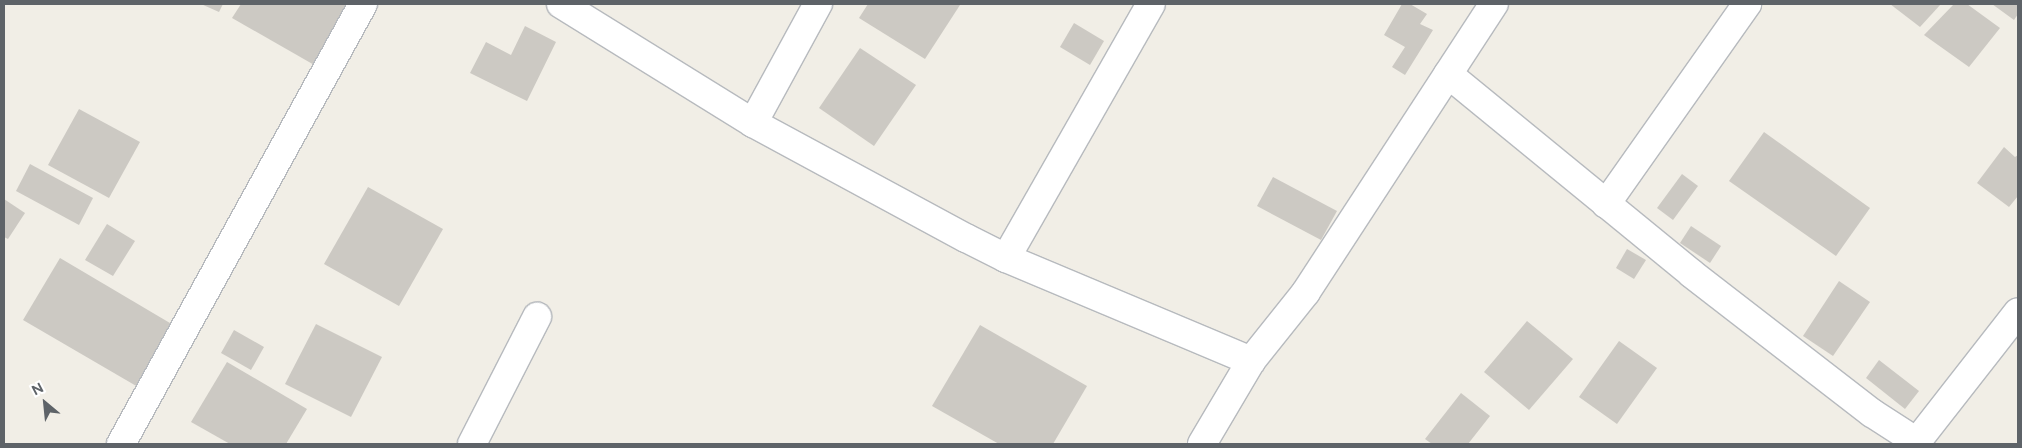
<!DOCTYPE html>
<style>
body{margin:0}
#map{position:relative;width:2022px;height:448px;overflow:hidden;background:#f1eee6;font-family:Figtree,sans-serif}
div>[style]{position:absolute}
.building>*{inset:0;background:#ccc9c3}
.roads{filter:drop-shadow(1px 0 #b7babe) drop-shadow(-1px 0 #b7babe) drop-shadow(0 1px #b7babe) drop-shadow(0 -1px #b7babe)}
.minor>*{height:28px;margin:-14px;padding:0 14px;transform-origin:14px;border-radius:14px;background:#fff}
span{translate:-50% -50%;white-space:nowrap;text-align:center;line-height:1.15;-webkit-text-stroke:4px #fff;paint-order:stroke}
.frame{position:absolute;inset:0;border:5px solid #5e6368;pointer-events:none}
.north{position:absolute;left:20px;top:378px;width:50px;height:50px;-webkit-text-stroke:4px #fff;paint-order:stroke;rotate:332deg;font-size:14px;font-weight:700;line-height:20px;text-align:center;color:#5e6368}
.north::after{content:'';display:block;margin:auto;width:18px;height:22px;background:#5e6368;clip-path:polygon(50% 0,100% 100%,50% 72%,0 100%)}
</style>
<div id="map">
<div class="building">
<i style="clip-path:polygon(201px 4px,223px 4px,219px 12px)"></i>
<i style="clip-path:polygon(241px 4px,352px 4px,316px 66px,232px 18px)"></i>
<i style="clip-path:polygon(868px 4px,958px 4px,960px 5px,925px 59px,859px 18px)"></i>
<i style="clip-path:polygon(1402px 4px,1410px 4px,1427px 14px,1420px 24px,1433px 30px,1405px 75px,1392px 67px,1405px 47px,1384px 35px)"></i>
<i style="clip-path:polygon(1890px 4px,1941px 4px,1920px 27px)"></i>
<i style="clip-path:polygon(1954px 4px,1967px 4px,2000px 28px,1969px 67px,1924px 35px)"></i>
<i style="clip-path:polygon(1992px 4px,2018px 4px,2018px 14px,2014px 20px)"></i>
<i style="clip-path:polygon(1074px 23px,1104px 41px,1090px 65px,1060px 47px)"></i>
<i style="clip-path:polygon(525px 26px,556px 42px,527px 101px,470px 73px,486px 42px,511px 55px)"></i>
<i style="clip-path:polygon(860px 48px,916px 85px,874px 146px,819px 108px)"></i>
<i style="clip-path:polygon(79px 109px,140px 142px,109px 198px,48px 165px)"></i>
<i style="clip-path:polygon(1764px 132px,1870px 208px,1836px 256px,1729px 181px)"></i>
<i style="clip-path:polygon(2004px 147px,2015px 157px,2018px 155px,2018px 196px,2009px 207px,1977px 183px)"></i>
<i style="clip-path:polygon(30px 164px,93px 198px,79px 225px,16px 191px)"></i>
<i style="clip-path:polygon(1682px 174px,1698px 186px,1673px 220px,1657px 208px)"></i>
<i style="clip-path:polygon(1273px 177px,1337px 211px,1321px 240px,1257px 206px)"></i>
<i style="clip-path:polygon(368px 187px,443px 229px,399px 306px,324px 264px)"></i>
<i style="clip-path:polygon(4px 199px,25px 213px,8px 239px,4px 237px)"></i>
<i style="clip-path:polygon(107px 224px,135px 241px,113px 276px,85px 260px)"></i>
<i style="clip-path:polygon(1691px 226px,1721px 246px,1710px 263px,1680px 243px)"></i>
<i style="clip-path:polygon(1627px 249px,1646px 260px,1634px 279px,1616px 268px)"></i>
<i style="clip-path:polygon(60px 258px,175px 326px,138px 387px,23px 320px)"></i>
<i style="clip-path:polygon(1839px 281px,1870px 302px,1833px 356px,1803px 336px)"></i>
<i style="clip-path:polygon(1527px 321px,1573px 359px,1529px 410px,1484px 372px)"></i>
<i style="clip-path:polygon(316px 324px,382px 357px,351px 417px,285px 384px)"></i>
<i style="clip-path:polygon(980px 325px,1087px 386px,1053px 444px,999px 444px,932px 406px)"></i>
<i style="clip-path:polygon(234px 330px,264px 347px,251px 370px,221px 353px)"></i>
<i style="clip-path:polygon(1619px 341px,1657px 368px,1617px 424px,1579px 397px)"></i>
<i style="clip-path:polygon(1879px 360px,1919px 391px,1905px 409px,1866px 378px)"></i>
<i style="clip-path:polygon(227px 362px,307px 409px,286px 444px,230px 444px,191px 422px)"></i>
<i style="clip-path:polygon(1461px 393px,1490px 416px,1468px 444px,1432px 444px,1425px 439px)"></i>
</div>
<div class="roads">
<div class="minor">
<i style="left:561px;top:4px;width:226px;rotate:31.8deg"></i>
<i style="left:753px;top:123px;width:242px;rotate:28.4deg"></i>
<i style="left:966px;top:238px;width:45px;rotate:26.6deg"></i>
<i style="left:1006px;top:258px;width:266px;rotate:22.8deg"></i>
<i style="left:1448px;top:74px;width:315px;rotate:39.3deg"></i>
<i style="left:1692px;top:274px;width:227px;rotate:37.7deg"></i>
<i style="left:1872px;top:413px;width:54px;rotate:32.8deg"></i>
<i style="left:753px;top:123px;width:136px;rotate:-61.4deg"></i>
<i style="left:1606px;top:204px;width:245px;rotate:-54.8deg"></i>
<i style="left:1006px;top:258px;width:292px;rotate:-60.3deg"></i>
<i style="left:121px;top:444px;width:502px;rotate:-61.19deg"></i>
<i style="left:472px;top:444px;width:143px;rotate:-62.9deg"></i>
<i style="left:1202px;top:444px;width:96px;rotate:-59.4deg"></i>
<i style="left:1251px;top:361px;width:88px;rotate:-51.4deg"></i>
<i style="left:1306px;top:292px;width:344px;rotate:-56.9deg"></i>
<i style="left:1915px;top:444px;width:167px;rotate:-52deg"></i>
</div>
</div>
<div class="frame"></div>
<div class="north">N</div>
</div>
